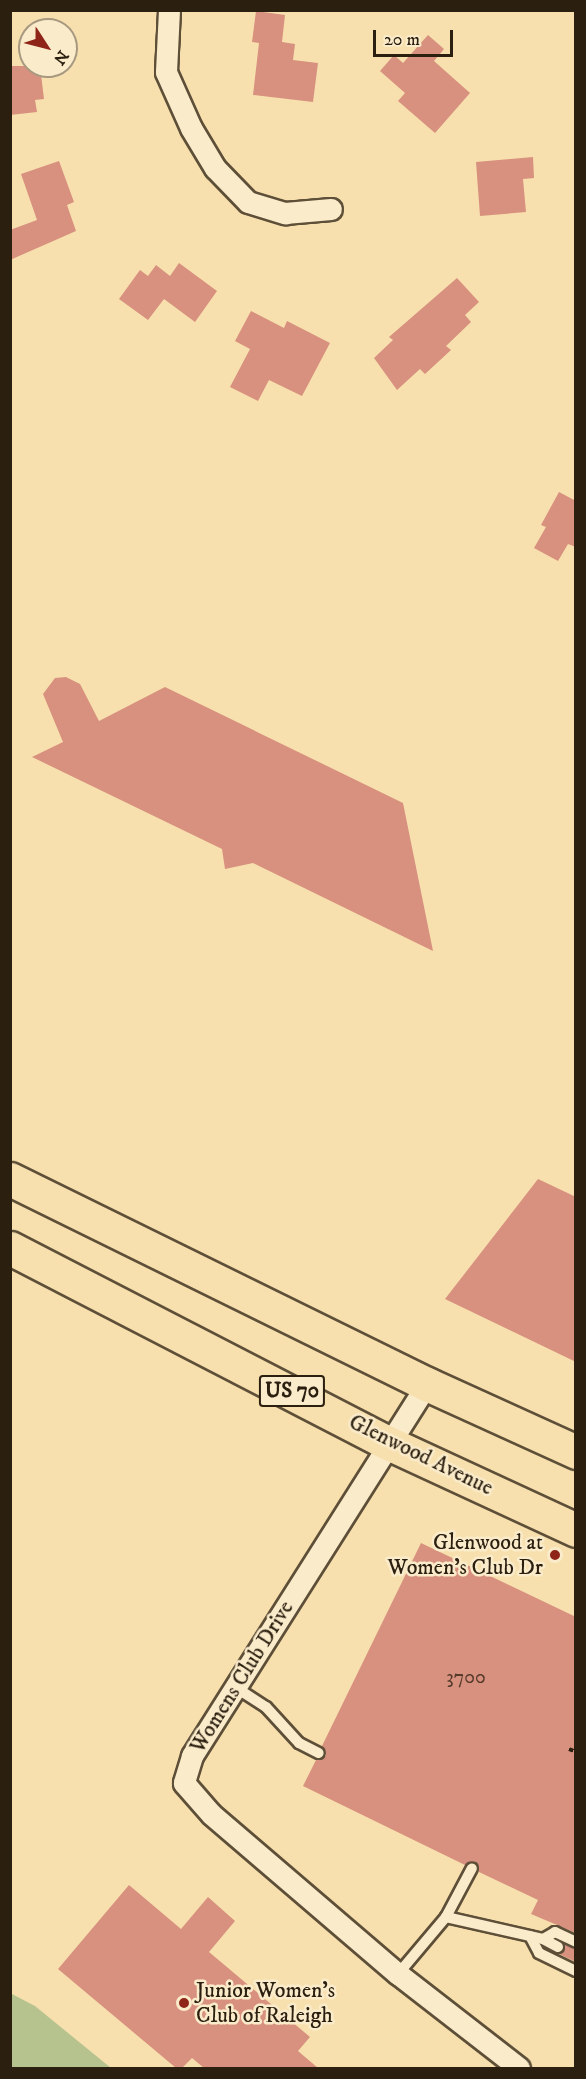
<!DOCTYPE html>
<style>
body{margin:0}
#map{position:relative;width:586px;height:2079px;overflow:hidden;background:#f7e0ae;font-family:"IM FELL DW Pica",serif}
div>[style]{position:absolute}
.green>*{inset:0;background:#b7c38f}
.building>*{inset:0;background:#d8907f}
.path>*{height:4px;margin-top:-2px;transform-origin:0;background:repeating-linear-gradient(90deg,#2b1f10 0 4.5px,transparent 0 7.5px)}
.roads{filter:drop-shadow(2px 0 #5e4f38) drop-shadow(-2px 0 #5e4f38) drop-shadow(0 2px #5e4f38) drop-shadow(0 -2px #5e4f38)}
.lane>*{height:10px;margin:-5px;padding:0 5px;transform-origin:5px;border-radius:5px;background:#faebca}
.street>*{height:21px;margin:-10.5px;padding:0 10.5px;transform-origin:10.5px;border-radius:10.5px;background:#faebca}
.primary>*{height:33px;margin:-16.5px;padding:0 16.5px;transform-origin:16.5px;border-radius:16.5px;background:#f7e0ae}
.dots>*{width:16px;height:16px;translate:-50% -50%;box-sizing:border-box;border:3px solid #faebca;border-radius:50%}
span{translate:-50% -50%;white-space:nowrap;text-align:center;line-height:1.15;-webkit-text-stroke:5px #faebca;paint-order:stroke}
.number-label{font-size:20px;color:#563b2c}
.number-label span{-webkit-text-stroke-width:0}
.shield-label span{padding:2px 4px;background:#faebca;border:2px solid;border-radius:4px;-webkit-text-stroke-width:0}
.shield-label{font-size:21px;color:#2b1f10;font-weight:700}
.street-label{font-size:22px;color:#2b1f10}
.poi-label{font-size:22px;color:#2b1f10}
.right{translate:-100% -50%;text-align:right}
.left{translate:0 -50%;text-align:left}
.frame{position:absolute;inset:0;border:12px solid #2b1f10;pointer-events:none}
.north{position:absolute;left:18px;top:18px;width:60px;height:60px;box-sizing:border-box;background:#faebca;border:2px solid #a79980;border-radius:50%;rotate:126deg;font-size:16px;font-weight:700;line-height:24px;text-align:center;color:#2b1f10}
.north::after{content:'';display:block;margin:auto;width:21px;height:27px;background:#8f2418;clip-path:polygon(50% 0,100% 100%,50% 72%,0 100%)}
.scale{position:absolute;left:373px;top:30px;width:80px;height:27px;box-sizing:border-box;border:3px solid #2b1f10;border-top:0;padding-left:8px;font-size:18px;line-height:21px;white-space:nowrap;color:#2b1f10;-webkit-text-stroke:4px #faebca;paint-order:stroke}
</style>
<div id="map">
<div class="green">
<i style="clip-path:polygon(10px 1993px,35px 2006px,111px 2068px,11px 2068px)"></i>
</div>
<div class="building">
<i style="clip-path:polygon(256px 11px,285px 15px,282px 42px,295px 44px,293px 60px,318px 63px,313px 102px,253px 95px,259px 43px,252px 42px)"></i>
<i style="clip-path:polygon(428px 35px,444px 49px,434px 61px,470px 93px,435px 133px,398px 101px,405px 93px,380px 71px,394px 55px,403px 63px)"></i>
<i style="clip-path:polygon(10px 66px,40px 66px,44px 99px,35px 100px,37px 112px,10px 115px)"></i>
<i style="clip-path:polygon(533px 157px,534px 178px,523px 179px,526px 212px,480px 216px,476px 162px)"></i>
<i style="clip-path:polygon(59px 161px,74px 202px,67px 205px,76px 231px,10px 260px,10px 230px,37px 220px,21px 174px)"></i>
<i style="clip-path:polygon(179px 263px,217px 291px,195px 322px,164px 299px,148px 320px,119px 299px,140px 270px,148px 276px,156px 265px,170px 276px)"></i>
<i style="clip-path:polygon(457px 278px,479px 302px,465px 315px,471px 322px,446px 346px,451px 350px,425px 374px,420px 369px,397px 390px,374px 358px,393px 340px,389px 337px)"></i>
<i style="clip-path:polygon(251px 311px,284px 328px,287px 321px,330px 343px,302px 396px,269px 380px,258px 401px,230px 387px,250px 349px,235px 341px)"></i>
<i style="clip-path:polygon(559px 492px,576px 501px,576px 547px,568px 544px,558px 561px,534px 548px,546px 527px,541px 525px)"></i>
<i style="clip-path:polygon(66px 677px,80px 684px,99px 721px,165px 687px,403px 803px,433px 951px,253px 863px,225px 869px,222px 849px,32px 757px,63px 742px,43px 694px,55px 678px)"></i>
<i style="clip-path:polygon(538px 1179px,576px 1197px,576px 1362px,445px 1299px)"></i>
<i style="clip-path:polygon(421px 1543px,576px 1617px,576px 1933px,531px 1914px,538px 1900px,479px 1872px,476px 1862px,465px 1865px,303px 1786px,316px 1760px,326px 1756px,322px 1746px)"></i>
<i style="clip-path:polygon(129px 1885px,181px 1929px,208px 1897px,235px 1921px,209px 1952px,310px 2037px,298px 2051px,318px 2068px,204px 2068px,192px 2058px,182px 2068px,176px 2068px,58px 1969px)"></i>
<i style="clip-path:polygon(565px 1945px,576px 1949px,576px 1962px,559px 1954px)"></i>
</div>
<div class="path">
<i style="left:569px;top:1749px;width:8px;rotate:23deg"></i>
</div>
<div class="roads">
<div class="lane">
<i style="left:235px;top:1687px;width:37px;rotate:33deg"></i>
<i style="left:266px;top:1707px;width:49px;rotate:47.5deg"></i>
<i style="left:299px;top:1743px;width:22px;rotate:27deg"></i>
<i style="left:446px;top:1917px;width:99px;rotate:12.8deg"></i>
<i style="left:543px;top:1939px;width:17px;rotate:28deg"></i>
<i style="left:530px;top:1936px;width:19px;rotate:62deg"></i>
<i style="left:539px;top:1953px;width:41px;rotate:25.9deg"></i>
<i style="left:543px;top:1939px;width:14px;rotate:-30deg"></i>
<i style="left:555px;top:1932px;width:23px;rotate:25deg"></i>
<i style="left:398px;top:1974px;width:75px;rotate:-49.9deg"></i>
<i style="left:446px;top:1917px;width:55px;rotate:-62deg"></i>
</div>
<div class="street">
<i style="left:169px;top:10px;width:62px;rotate:92.8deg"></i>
<i style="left:166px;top:72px;width:61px;rotate:65.9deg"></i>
<i style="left:191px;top:128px;width:47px;rotate:59deg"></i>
<i style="left:215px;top:168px;width:47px;rotate:45.9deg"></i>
<i style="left:248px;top:202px;width:39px;rotate:17deg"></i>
<i style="left:285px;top:213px;width:46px;rotate:-5deg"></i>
<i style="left:427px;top:1384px;width:440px;rotate:122.3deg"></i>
<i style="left:192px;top:1756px;width:28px;rotate:107deg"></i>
<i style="left:184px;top:1783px;width:41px;rotate:48.9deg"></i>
<i style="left:211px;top:1814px;width:246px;rotate:40.6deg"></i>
<i style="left:398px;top:1974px;width:153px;rotate:37.8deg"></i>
</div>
<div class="primary">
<i style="left:10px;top:1179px;width:465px;rotate:26.2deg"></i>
<i style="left:427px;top:1384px;width:164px;rotate:24.5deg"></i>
<i style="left:10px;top:1248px;width:425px;rotate:27.3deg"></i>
<i style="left:388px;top:1443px;width:207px;rotate:24.8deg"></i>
</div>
</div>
<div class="dots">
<i style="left:555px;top:1555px;background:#8f2418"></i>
<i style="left:184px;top:2003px;background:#8f2418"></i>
</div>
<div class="number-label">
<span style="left:466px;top:1677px">3700</span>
</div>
<div class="shield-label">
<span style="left:292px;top:1391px">US 70</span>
</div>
<div class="street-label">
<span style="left:421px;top:1455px;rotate:26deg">Glenwood Avenue</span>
<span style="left:242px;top:1677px;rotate:-58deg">Womens Club Drive</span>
</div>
<div class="poi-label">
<span class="right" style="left:543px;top:1555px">Glenwood at<br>Women's Club Dr</span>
<span class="left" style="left:196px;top:2003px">Junior Women's<br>Club of Raleigh</span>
</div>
<div class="frame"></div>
<div class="north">N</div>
<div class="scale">20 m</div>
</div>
